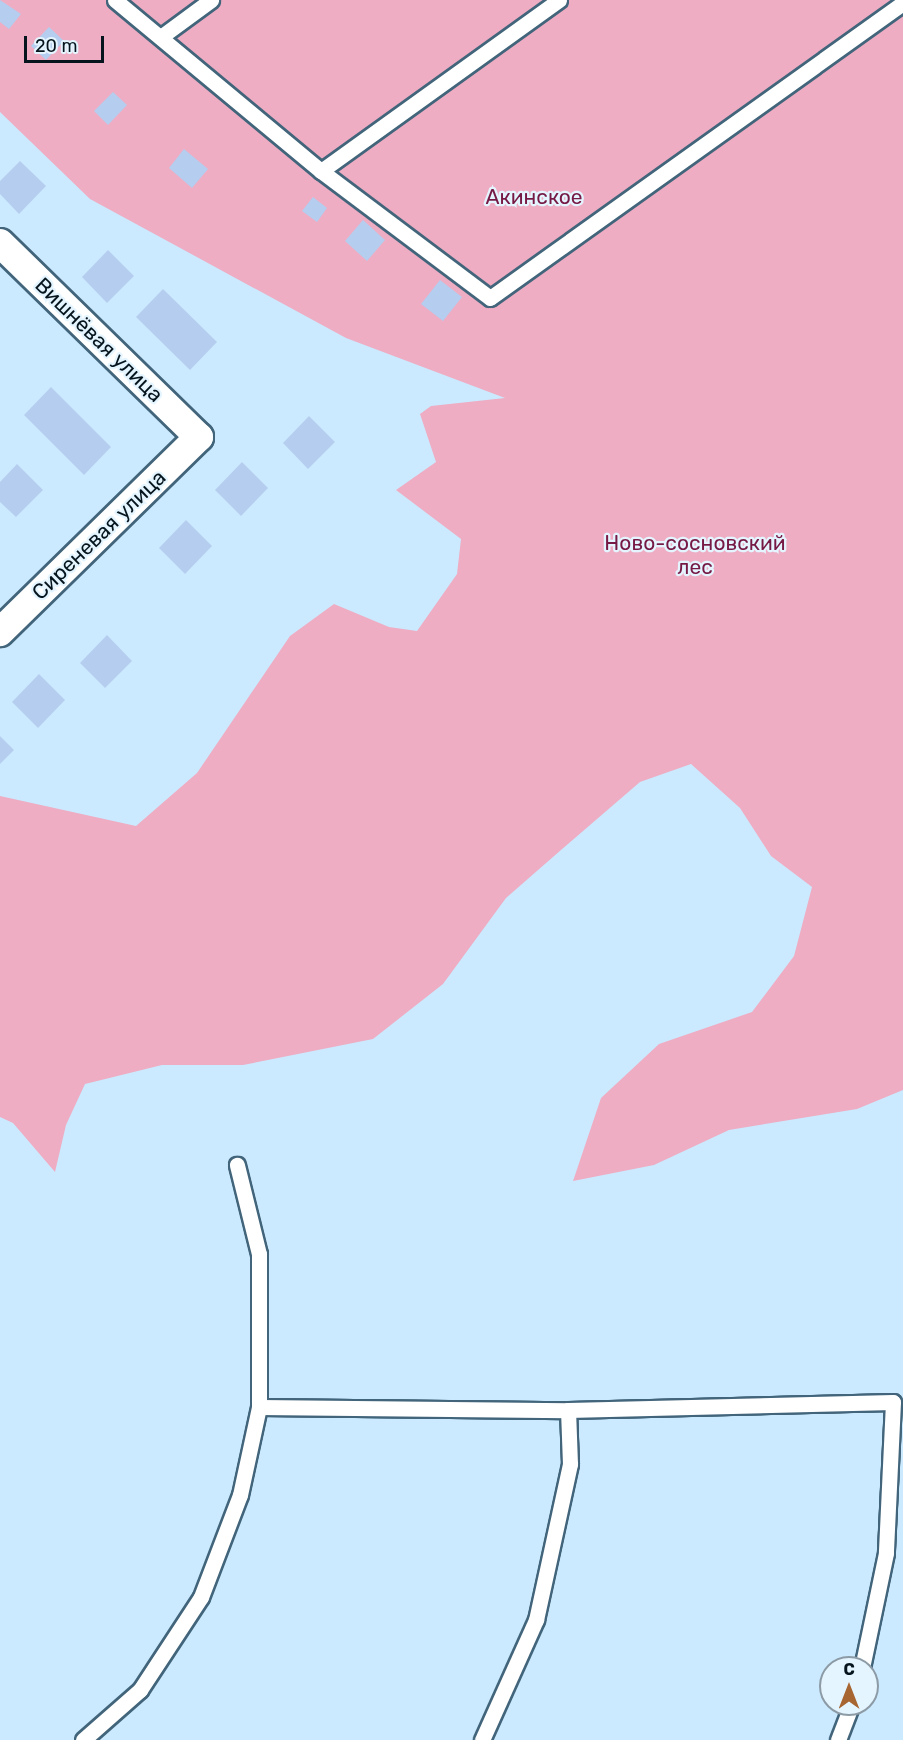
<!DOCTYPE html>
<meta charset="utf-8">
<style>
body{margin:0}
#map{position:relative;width:903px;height:1740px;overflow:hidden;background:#cbeaff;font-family:Rubik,sans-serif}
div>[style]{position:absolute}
.green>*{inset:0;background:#eeadc3}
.building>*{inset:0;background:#b5cdef}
.roads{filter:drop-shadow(2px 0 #42657b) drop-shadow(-2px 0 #42657b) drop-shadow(0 2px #42657b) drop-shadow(0 -2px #42657b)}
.service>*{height:15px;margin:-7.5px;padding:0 7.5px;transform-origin:7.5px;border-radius:7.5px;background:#fff}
.minor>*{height:28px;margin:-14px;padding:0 14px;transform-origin:14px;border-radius:14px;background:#fff}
span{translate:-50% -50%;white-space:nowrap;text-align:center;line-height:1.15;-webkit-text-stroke:4.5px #e5f5ff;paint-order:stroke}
.park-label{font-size:21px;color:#761a45}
.street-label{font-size:21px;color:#06151d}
.north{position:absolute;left:819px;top:1656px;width:60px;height:60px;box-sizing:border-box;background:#e5f5ff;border:2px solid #8c9ba5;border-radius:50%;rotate:0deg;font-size:16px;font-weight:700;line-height:24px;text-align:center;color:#06151d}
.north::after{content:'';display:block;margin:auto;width:21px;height:27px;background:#a76531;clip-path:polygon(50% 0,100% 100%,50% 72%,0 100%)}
.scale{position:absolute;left:24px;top:36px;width:80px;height:27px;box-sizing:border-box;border:3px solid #06151d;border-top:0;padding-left:8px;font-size:18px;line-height:21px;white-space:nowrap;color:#06151d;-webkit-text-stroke:4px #e5f5ff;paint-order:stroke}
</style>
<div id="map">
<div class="green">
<i style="clip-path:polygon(0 0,903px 0,903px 1090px,857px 1109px,729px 1130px,654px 1165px,573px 1181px,601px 1098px,659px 1044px,752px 1012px,794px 956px,812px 887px,771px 856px,740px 808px,691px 764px,640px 782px,561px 850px,506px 898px,443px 984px,373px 1039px,243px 1065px,162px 1065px,85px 1084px,66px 1125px,55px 1172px,13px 1123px,0 1117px,0 796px,136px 826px,197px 773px,290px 636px,334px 604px,389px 627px,417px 631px,457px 574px,461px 539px,396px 490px,436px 462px,420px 414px,431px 406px,505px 398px,346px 338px,90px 199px,0 112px)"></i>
</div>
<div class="building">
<i style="clip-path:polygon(0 0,21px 14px,9px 29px,0 22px)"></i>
<i style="clip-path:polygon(49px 27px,64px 41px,46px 60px,31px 46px)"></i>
<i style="clip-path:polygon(113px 92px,127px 105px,108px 125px,94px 111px)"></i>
<i style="clip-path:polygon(184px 149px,208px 169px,192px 188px,169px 168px)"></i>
<i style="clip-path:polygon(20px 161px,46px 186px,19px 214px,0 194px,0 181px)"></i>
<i style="clip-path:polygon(313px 197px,327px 208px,317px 222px,302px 211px)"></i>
<i style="clip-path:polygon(363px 220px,385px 240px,367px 261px,345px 241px)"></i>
<i style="clip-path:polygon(108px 250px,134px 276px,107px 303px,82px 277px)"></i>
<i style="clip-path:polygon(440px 280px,462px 297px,443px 321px,421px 304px)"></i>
<i style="clip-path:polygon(163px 289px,217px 342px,190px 370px,136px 317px)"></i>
<i style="clip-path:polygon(51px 387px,111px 447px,84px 475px,24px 415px)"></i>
<i style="clip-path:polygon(309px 416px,335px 442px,308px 469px,283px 443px)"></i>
<i style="clip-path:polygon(242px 462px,268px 488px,241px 516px,215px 490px)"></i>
<i style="clip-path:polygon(17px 464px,43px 490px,16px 517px,0 502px,0 482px)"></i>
<i style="clip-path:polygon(186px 520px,212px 546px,185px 574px,159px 548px)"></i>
<i style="clip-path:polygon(107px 635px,132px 661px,105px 688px,80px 663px)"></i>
<i style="clip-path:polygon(39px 674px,65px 700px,38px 728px,12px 702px)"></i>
<i style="clip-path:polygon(0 736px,14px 750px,0 764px)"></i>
</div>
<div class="roads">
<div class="service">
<i style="left:115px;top:0;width:268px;rotate:39.7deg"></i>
<i style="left:321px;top:171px;width:211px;rotate:36.9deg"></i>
<i style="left:490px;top:298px;width:508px;rotate:-35.54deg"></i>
<i style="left:162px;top:36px;width:61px;rotate:-36.3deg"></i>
<i style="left:321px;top:171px;width:293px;rotate:-35.7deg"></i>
<i style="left:259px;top:1407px;width:309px;rotate:0.6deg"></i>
<i style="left:568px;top:1410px;width:325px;rotate:-1.4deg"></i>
<i style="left:893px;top:1402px;width:151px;rotate:92.7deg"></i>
<i style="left:886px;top:1553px;width:117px;rotate:101.8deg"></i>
<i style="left:83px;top:1740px;width:76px;rotate:-41.3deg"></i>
<i style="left:140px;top:1690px;width:111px;rotate:-56.7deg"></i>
<i style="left:201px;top:1597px;width:109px;rotate:-69.1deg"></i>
<i style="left:240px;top:1495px;width:90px;rotate:-77.8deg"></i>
<i style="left:259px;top:1407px;width:153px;rotate:-90deg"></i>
<i style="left:259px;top:1254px;width:92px;rotate:-103.9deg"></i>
<i style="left:482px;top:1740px;width:132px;rotate:-65.8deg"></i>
<i style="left:536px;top:1620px;width:160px;rotate:-77.7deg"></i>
<i style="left:570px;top:1464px;width:54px;rotate:-92.1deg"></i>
<i style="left:838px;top:1740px;width:39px;rotate:-69deg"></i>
</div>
<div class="minor">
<i style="left:0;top:243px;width:278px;rotate:44.3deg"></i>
<i style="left:199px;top:437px;width:279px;rotate:135.6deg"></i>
</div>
</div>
<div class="park-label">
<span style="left:534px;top:197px">Акинское</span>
<span style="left:695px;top:555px">Ново-сосновский<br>лес</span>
</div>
<div class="street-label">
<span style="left:99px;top:340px;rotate:44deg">Вишнёвая улица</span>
<span style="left:99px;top:535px;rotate:-44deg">Сиреневая улица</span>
</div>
<div class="north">С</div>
<div class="scale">20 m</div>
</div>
